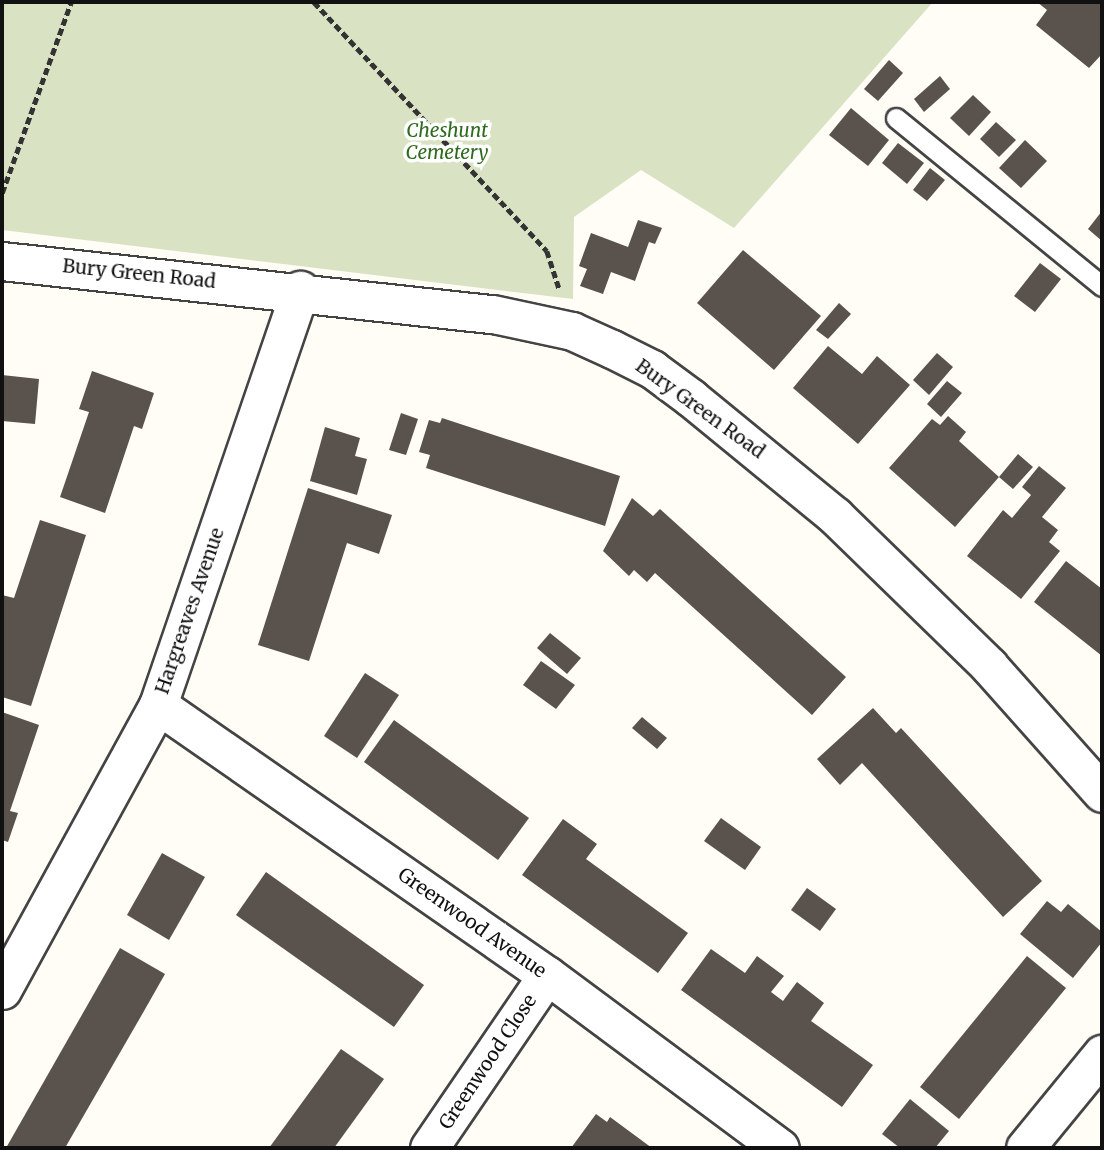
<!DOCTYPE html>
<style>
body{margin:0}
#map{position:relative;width:1104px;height:1150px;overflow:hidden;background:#fffdf5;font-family:Merriweather,serif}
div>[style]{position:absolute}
.cemetery>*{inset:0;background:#d9e3c4}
.building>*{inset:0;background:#5a524d}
.path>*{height:4.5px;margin-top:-2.25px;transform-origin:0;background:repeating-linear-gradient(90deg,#333 0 7px,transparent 0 10.5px)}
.roads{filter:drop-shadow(2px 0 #444) drop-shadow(-2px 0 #444) drop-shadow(0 2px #444) drop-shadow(0 -2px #444)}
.service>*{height:19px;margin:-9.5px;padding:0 9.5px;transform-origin:9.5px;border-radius:9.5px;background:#fff}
.minor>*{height:37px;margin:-18.5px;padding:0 18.5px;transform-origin:18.5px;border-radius:18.5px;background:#fff}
span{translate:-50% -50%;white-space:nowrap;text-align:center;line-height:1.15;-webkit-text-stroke:7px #fff;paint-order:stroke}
.park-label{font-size:19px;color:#2f6b1f;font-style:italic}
.street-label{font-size:19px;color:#111}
.frame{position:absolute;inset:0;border:4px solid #111;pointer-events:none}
</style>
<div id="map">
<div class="cemetery">
<i style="clip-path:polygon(2px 2px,933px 2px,734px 228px,641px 170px,574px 217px,573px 299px,2px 230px)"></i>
</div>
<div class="building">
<i style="clip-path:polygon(1037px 2px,1102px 2px,1102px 54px,1089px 68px,1036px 25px,1047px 10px)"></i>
<i style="clip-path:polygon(889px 60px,903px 73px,878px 101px,864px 89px)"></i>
<i style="clip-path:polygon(940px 76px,950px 89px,924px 112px,914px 99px)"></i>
<i style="clip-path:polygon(973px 95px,991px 112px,969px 136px,950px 118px)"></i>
<i style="clip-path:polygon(851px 108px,889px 140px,868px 166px,829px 135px)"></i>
<i style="clip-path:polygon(996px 122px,1016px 140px,999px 157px,980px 139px)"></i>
<i style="clip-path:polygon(1025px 140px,1047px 161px,1021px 188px,999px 168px)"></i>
<i style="clip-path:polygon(898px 143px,924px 163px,907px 184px,882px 163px)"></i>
<i style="clip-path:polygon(930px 168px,945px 180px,927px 201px,913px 190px)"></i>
<i style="clip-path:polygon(1102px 211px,1102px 241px,1088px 229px)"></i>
<i style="clip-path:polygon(638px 220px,662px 228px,655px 244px,649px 242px,635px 281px,611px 272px,603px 294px,580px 286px,587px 269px,579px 266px,591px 233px,628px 247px)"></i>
<i style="clip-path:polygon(743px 250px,821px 316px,774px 370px,697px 303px)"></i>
<i style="clip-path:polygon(1040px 263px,1061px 279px,1035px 312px,1014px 296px)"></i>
<i style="clip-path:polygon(839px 303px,851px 314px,828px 339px,816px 330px)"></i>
<i style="clip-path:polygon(828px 346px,862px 374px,877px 356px,910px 385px,858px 444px,793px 388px)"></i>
<i style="clip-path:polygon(937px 353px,953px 367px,929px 395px,913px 380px)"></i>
<i style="clip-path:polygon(92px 371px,154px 393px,142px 429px,134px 426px,105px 513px,60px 497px,89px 412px,79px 409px)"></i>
<i style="clip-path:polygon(2px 375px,39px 379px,35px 424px,2px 421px)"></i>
<i style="clip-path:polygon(947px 381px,962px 393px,941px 417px,927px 404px)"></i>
<i style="clip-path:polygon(401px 413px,418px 419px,406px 455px,389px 450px)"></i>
<i style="clip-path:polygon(948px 416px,966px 432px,959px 441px,999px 477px,1018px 454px,1033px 467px,1013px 489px,999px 477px,955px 527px,889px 468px,932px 419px,940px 425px)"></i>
<i style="clip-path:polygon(442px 418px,620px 476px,605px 526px,426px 468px,430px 455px,419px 452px,429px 420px,440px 423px)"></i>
<i style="clip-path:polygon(325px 427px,360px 438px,355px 456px,367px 459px,357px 495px,310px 481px)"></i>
<i style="clip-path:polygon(1039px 466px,1066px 488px,1042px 517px,1058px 530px,1049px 542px,1060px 551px,1021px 599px,967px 556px,1003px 510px,1012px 518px,1031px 495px,1022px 487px)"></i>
<i style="clip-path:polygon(308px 488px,392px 515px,379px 554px,347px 543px,309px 661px,258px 645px)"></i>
<i style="clip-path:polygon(632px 498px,653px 516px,660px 509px,846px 677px,812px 715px,655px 573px,647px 582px,634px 570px,629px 576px,603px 551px)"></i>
<i style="clip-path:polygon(40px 520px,86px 535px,31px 706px,2px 697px,2px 595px,14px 598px)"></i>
<i style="clip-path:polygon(1066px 561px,1102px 589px,1102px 656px,1034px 602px)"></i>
<i style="clip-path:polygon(550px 633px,581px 658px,567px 674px,537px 648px)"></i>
<i style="clip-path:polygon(541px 661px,575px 685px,556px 709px,523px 685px)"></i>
<i style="clip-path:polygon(365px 673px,399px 695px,357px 758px,324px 736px)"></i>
<i style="clip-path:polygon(873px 708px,896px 733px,901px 728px,1042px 881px,1003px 917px,862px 763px,840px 785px,817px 759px)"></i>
<i style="clip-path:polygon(2px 712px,39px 725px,10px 811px,18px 813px,8px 842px,2px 840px)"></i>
<i style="clip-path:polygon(642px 717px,667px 738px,657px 749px,632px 728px)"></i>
<i style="clip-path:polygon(394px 720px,529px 818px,498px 860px,364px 762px)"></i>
<i style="clip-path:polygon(721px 818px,761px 847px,745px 870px,704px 841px)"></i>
<i style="clip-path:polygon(563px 819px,597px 844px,586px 859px,688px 933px,658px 973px,522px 875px)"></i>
<i style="clip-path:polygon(162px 853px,205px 877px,169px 940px,127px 915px)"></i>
<i style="clip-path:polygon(266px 872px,424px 985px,394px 1027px,236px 915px)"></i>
<i style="clip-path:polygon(807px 888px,836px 909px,820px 931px,791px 910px)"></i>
<i style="clip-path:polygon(1047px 901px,1061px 912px,1068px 904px,1102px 932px,1102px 942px,1073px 978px,1020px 934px)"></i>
<i style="clip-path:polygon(120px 948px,165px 974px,144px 1011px,65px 1148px,6px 1148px)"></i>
<i style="clip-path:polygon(711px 949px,745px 973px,757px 956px,784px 976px,771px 992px,783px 1001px,797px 982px,824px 1003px,811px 1021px,873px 1065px,842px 1107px,681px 990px)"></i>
<i style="clip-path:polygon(1027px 956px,1066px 988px,959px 1119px,920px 1087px)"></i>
<i style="clip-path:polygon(341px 1049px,384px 1079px,334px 1148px,269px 1148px)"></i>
<i style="clip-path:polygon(910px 1099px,949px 1131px,935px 1148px,900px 1148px,882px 1134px)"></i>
<i style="clip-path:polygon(596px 1114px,607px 1122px,610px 1117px,652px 1148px,571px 1148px)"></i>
</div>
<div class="path">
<i style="left:314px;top:2px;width:341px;rotate:46.9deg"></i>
<i style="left:547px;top:251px;width:40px;rotate:72deg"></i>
<i style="left:2px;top:193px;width:203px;rotate:-70.1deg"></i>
</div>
<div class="roads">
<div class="service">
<i style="left:896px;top:118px;width:266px;rotate:39.2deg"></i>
</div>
<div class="minor">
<i style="left:2px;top:261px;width:494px;rotate:6.2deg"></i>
<i style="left:493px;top:314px;width:81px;rotate:12.1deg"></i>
<i style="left:572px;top:331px;width:44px;rotate:24.2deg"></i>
<i style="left:612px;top:349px;width:45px;rotate:26.6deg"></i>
<i style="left:652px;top:369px;width:49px;rotate:36.6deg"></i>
<i style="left:691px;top:398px;width:186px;rotate:39.3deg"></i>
<i style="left:835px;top:516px;width:215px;rotate:44.2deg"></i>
<i style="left:989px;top:666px;width:170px;rotate:48.3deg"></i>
<i style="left:158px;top:705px;width:474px;rotate:34.8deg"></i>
<i style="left:547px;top:975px;width:290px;rotate:36.6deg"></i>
<i style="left:2px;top:990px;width:325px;rotate:-61.3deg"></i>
<i style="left:158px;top:705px;width:439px;rotate:-71.1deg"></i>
<i style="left:429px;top:1148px;width:209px;rotate:-55.7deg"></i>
<i style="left:1025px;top:1148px;width:122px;rotate:-50.7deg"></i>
</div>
</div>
<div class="park-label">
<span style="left:447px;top:142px">Cheshunt<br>Cemetery</span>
</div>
<div class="street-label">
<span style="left:139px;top:274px;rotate:6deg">Bury Green Road</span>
<span style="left:700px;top:409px;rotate:36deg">Bury Green Road</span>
<span style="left:190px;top:611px;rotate:-71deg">Hargreaves Avenue</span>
<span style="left:472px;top:923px;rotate:35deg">Greenwood Avenue</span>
<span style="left:488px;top:1062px;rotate:-56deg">Greenwood Close</span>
</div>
<div class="frame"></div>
</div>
